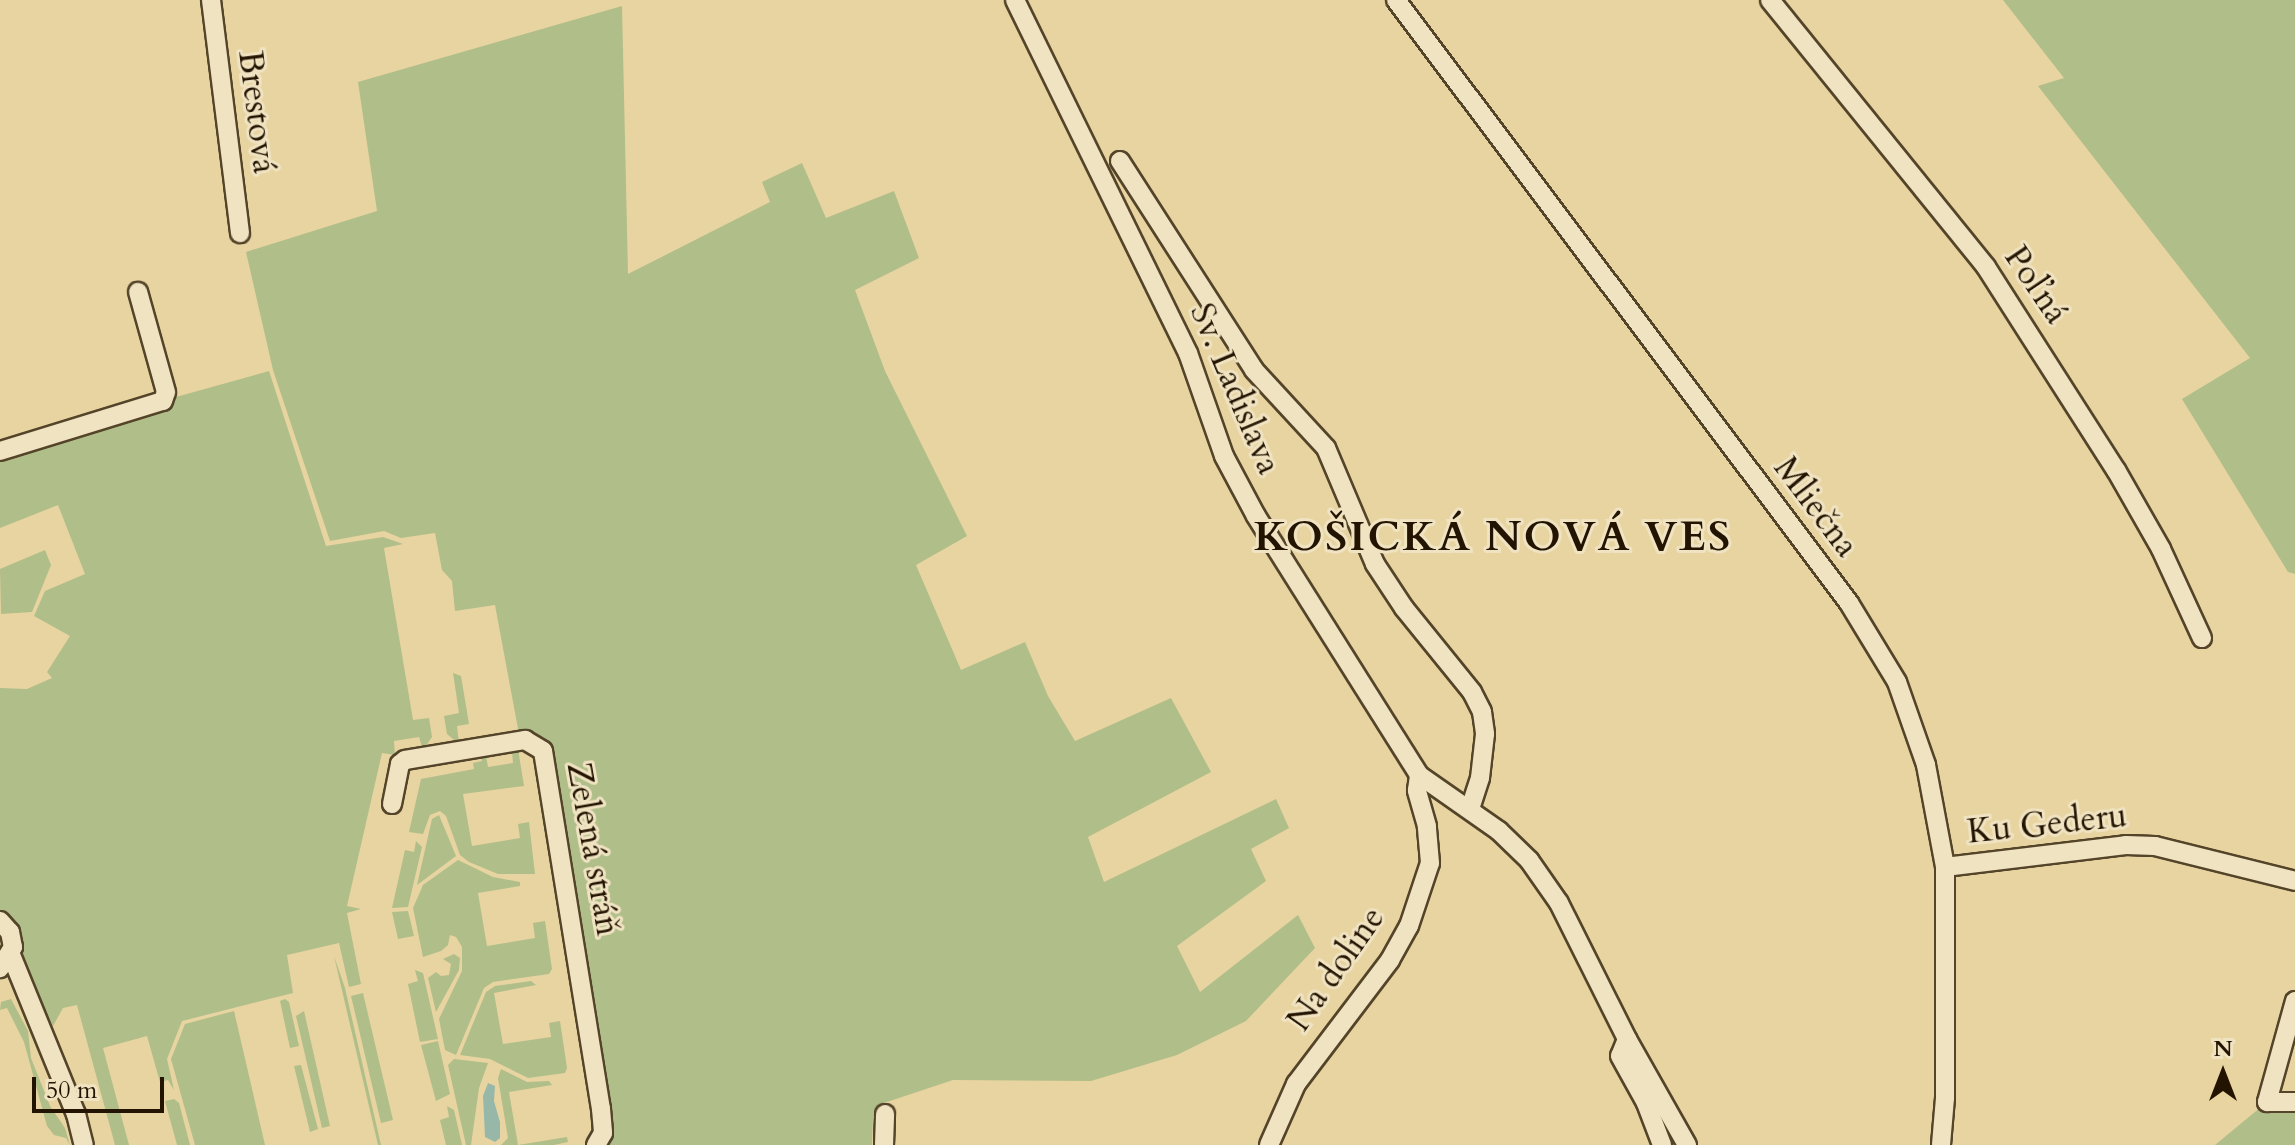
<!DOCTYPE html>
<meta charset="utf-8">
<style>
body{margin:0}
#map{position:relative;width:2295px;height:1145px;overflow:hidden;background:#e8d4a1;font-family:Cardo,serif}
div>[style]{position:absolute}
.green>*{inset:0;background:#b0be89}
.water>*{inset:0;background:#97b8a8}
.roads{filter:drop-shadow(2px 0 #544429) drop-shadow(-2px 0 #544429) drop-shadow(0 2px #544429) drop-shadow(0 -2px #544429)}
.street>*{height:18px;margin:-9px;padding:0 9px;transform-origin:9px;border-radius:9px;background:#f0e3c2}
span{translate:-50% -50%;white-space:nowrap;text-align:center;line-height:1.15;-webkit-text-stroke:6px #f0e3c2;paint-order:stroke}
.street-label{font-size:34px;color:#231401}
.district-label{font-size:42px;color:#231401;font-weight:700;letter-spacing:2px}
.north{position:absolute;left:2183px;top:1033px;width:80px;height:80px;-webkit-text-stroke:6px #f0e3c2;paint-order:stroke;rotate:0deg;font-size:22px;font-weight:700;line-height:32px;text-align:center;color:#231401}
.north::after{content:'';display:block;margin:auto;width:28px;height:36px;background:#231401;clip-path:polygon(50% 0,100% 100%,50% 72%,0 100%)}
.scale{position:absolute;left:32px;top:1077px;width:132px;height:36px;box-sizing:border-box;border:4px solid #231401;border-top:0;padding-left:10px;font-size:24px;line-height:28px;white-space:nowrap;color:#231401;-webkit-text-stroke:6px #f0e3c2;paint-order:stroke}
</style>
<div id="map">
<div class="green">
<i style="clip-path:polygon(2003px 0,2295px 0,2295px 574px,2288px 572px,2182px 399px,2250px 358px,2038px 86px,2064px 78px)"></i>
<i style="clip-path:polygon(622px 6px,628px 274px,770px 202px,762px 182px,802px 163px,826px 218px,894px 191px,919px 258px,855px 290px,885px 371px,967px 536px,916px 565px,961px 670px,1025px 642px,1048px 696px,1075px 741px,1171px 698px,1211px 772px,1088px 837px,1104px 882px,1276px 799px,1289px 828px,1251px 849px,1266px 881px,1177px 946px,1200px 992px,1298px 915px,1315px 948px,1246px 1021px,1177px 1055px,1091px 1081px,953px 1080px,884px 1103px,873px 1117px,872px 1145px,606px 1145px,611px 1125px,554px 756px,541px 737px,519px 734px,495px 605px,455px 611px,452px 581px,442px 570px,435px 533px,401px 538px,384px 531px,330px 541px,273px 370px,246px 252px,377px 211px,358px 82px)"></i>
<i style="clip-path:polygon(269px 371px,326px 546px,383px 537px,403px 544px,384px 548px,413px 720px,429px 718px,432px 737px,423px 750px,419px 737px,394px 741px,395px 755px,382px 753px,347px 906px,361px 909px,347px 913px,361px 984px,349px 987px,339px 943px,287px 955px,293px 993px,182px 1021px,167px 1059px,174px 1090px,168px 1080px,160px 1082px,147px 1036px,103px 1048px,129px 1145px,115px 1145px,77px 1005px,63px 1008px,53px 1026px,21px 967px,0 915px,0 688px,27px 689px,52px 678px,47px 672px,70px 636px,34px 616px,45px 591px,85px 574px,58px 505px,0 528px,0 458px,168px 408px,176px 397px)"></i>
<i style="clip-path:polygon(45px 550px,51px 565px,32px 612px,1px 614px,0 569px)"></i>
<i style="clip-path:polygon(453px 673px,461px 676px,469px 724px,457px 726px,459px 744px,447px 734px,444px 716px,459px 713px)"></i>
<i style="clip-path:polygon(518px 749px,524px 786px,463px 794px,472px 846px,520px 838px,518px 824px,529px 822px,535px 874px,498px 874px,469px 862px,460px 855px,446px 816px,440px 811px,430px 815px,423px 834px,409px 832px,421px 779px,474px 769px,473px 763px,482px 761px,481px 755px,486px 755px,488px 767px,513px 763px,512px 751px)"></i>
<i style="clip-path:polygon(439px 815px,456px 856px,417px 885px,432px 819px)"></i>
<i style="clip-path:polygon(416px 841px,422px 847px,408px 907px,392px 908px,405px 850px,414px 852px)"></i>
<i style="clip-path:polygon(458px 860px,493px 877px,520px 882px,520px 886px,478px 893px,487px 946px,535px 938px,533px 923px,545px 921px,552px 969px,549px 974px,493px 982px,484px 988px,456px 1055px,445px 1050px,439px 1019px,462px 971px,462px 947px,456px 937px,450px 935px,448px 945px,441px 951px,423px 957px,413px 908px,423px 885px)"></i>
<i style="clip-path:polygon(408px 911px,414px 936px,398px 939px,392px 912px)"></i>
<i style="clip-path:polygon(454px 954px,460px 958px,459px 970px,436px 1012px,428px 978px,436px 972px,441px 976px,449px 975px,451px 964px,443px 959px)"></i>
<i style="clip-path:polygon(334px 956px,345px 988px,381px 1145px,378px 1145px)"></i>
<i style="clip-path:polygon(415px 970px,423px 973px,438px 1039px,420px 1042px,408px 984px,418px 981px)"></i>
<i style="clip-path:polygon(531px 981px,536px 985px,494px 993px,503px 1044px,551px 1037px,549px 1023px,560px 1021px,567px 1068px,565px 1073px,528px 1078px,490px 1059px,460px 1055px,486px 992px,495px 986px)"></i>
<i style="clip-path:polygon(363px 993px,393px 1120px,381px 1123px,351px 996px)"></i>
<i style="clip-path:polygon(11px 999px,28px 1031px,31px 1058px,50px 1106px,65px 1128px,70px 1145px,66px 1138px,54px 1135px,47px 1126px,24px 1042px,7px 1008px,0 1010px,1px 1002px)"></i>
<i style="clip-path:polygon(285px 999px,289px 1002px,299px 1046px,290px 1048px,280px 1001px)"></i>
<i style="clip-path:polygon(234px 1011px,265px 1145px,195px 1145px,171px 1059px,185px 1024px)"></i>
<i style="clip-path:polygon(304px 1011px,330px 1126px,322px 1128px,296px 1016px)"></i>
<i style="clip-path:polygon(438px 1041px,450px 1094px,436px 1101px,421px 1045px)"></i>
<i style="clip-path:polygon(454px 1059px,488px 1063px,479px 1088px,471px 1145px,466px 1145px,448px 1065px)"></i>
<i style="clip-path:polygon(301px 1065px,318px 1129px,310px 1132px,294px 1066px)"></i>
<i style="clip-path:polygon(501px 1069px,527px 1082px,549px 1081px,552px 1085px,509px 1092px,518px 1145px,567px 1137px,568px 1142px,554px 1145px,501px 1145px,508px 1138px,498px 1078px)"></i>
<i style="clip-path:polygon(174px 1099px,179px 1103px,190px 1145px,177px 1145px,165px 1101px)"></i>
<i style="clip-path:polygon(2267px 1102px,2295px 1102px,2295px 1145px,2215px 1145px)"></i>
<i style="clip-path:polygon(447px 1106px,454px 1110px,462px 1145px,446px 1145px,440px 1120px,449px 1117px)"></i>
</div>
<div class="water">
<i style="clip-path:polygon(488px 1083px,495px 1086px,494px 1101px,500px 1122px,500px 1138px,495px 1142px,485px 1137px,483px 1096px)"></i>
</div>
<div class="roads">
<div class="street">
<i style="left:211px;top:0;width:235px;rotate:82.9deg"></i>
<i style="left:1015px;top:0;width:393px;rotate:63.9deg"></i>
<i style="left:1188px;top:353px;width:109px;rotate:70.7deg"></i>
<i style="left:1224px;top:456px;width:68px;rotate:61.9deg"></i>
<i style="left:1256px;top:516px;width:306px;rotate:57.8deg"></i>
<i style="left:1419px;top:775px;width:98px;rotate:35deg"></i>
<i style="left:1499px;top:831px;width:42px;rotate:44deg"></i>
<i style="left:1529px;top:860px;width:52px;rotate:55.1deg"></i>
<i style="left:1559px;top:903px;width:152px;rotate:63.4deg"></i>
<i style="left:1627px;top:1039px;width:122px;rotate:60.5deg"></i>
<i style="left:1396px;top:0;width:754px;rotate:53.08deg"></i>
<i style="left:1849px;top:603px;width:92px;rotate:58.7deg"></i>
<i style="left:1897px;top:682px;width:88px;rotate:70.7deg"></i>
<i style="left:1926px;top:765px;width:104px;rotate:79.4deg"></i>
<i style="left:1945px;top:867px;width:231px;rotate:90deg"></i>
<i style="left:1945px;top:1098px;width:47px;rotate:94.9deg"></i>
<i style="left:1770px;top:0;width:343px;rotate:51deg"></i>
<i style="left:1986px;top:267px;width:241px;rotate:57.4deg"></i>
<i style="left:2116px;top:470px;width:91px;rotate:60.3deg"></i>
<i style="left:2161px;top:549px;width:98px;rotate:65.3deg"></i>
<i style="left:1120px;top:161px;width:248px;rotate:57.3deg"></i>
<i style="left:1254px;top:370px;width:106px;rotate:47.3deg"></i>
<i style="left:1326px;top:448px;width:126px;rotate:67.1deg"></i>
<i style="left:1375px;top:564px;width:53px;rotate:56.6deg"></i>
<i style="left:1404px;top:608px;width:108px;rotate:51deg"></i>
<i style="left:1472px;top:692px;width:22px;rotate:63deg"></i>
<i style="left:1482px;top:712px;width:22px;rotate:82deg"></i>
<i style="left:1485px;top:734px;width:44px;rotate:96.5deg"></i>
<i style="left:1480px;top:778px;width:33px;rotate:108deg"></i>
<i style="left:0;top:451px;width:170px;rotate:-17.1deg"></i>
<i style="left:163px;top:401px;width:9px;rotate:-72deg"></i>
<i style="left:166px;top:392px;width:104px;rotate:-105.6deg"></i>
<i style="left:392px;top:804px;width:41px;rotate:-78.7deg"></i>
<i style="left:400px;top:764px;width:6px;rotate:-39deg"></i>
<i style="left:405px;top:760px;width:122px;rotate:-9.5deg"></i>
<i style="left:525px;top:740px;width:21px;rotate:31deg"></i>
<i style="left:543px;top:751px;width:363px;rotate:80.8deg"></i>
<i style="left:601px;top:1109px;width:24px;rotate:85deg"></i>
<i style="left:603px;top:1133px;width:14px;rotate:120deg"></i>
<i style="left:1945px;top:867px;width:182px;rotate:-6.9deg"></i>
<i style="left:2126px;top:845px;width:29px;rotate:2deg"></i>
<i style="left:2155px;top:846px;width:144px;rotate:14deg"></i>
<i style="left:0;top:921px;width:15px;rotate:48deg"></i>
<i style="left:10px;top:932px;width:15px;rotate:79deg"></i>
<i style="left:13px;top:947px;width:25px;rotate:122deg"></i>
<i style="left:11px;top:955px;width:172px;rotate:67.8deg"></i>
<i style="left:76px;top:1114px;width:32px;rotate:76deg"></i>
<i style="left:2295px;top:1001px;width:105px;rotate:105.5deg"></i>
<i style="left:2267px;top:1102px;width:28px"></i>
<i style="left:1627px;top:1039px;width:18px;rotate:112deg"></i>
<i style="left:1620px;top:1056px;width:54px;rotate:61deg"></i>
<i style="left:1646px;top:1103px;width:45px;rotate:69.1deg"></i>
<i style="left:884px;top:1145px;width:31px;rotate:-88deg"></i>
<i style="left:1269px;top:1145px;width:67px;rotate:-66.1deg"></i>
<i style="left:1296px;top:1084px;width:156px;rotate:-52.8deg"></i>
<i style="left:1390px;top:960px;width:39px;rotate:-61deg"></i>
<i style="left:1409px;top:926px;width:66px;rotate:-71.6deg"></i>
<i style="left:1430px;top:863px;width:37px;rotate:-95deg"></i>
<i style="left:1427px;top:826px;width:37px;rotate:-106deg"></i>
<i style="left:1417px;top:790px;width:15px;rotate:-82deg"></i>
</div>
</div>
<div class="street-label">
<span style="left:257px;top:112px;rotate:83deg">Brestová</span>
<span style="left:2036px;top:285px;rotate:56deg">Poľná</span>
<span style="left:1235px;top:389px;rotate:67deg">Sv. Ladislava</span>
<span style="left:1816px;top:507px;rotate:53deg">Mliečna</span>
<span style="left:2047px;top:824px;rotate:-6deg">Ku Gederu</span>
<span style="left:593px;top:849px;rotate:80deg">Zelená stráň</span>
<span style="left:1336px;top:969px;rotate:-55deg">Na doline</span>
</div>
<div class="district-label">
<span style="left:1493px;top:537px">KOŠICKÁ NOVÁ VES</span>
</div>
<div class="north">N</div>
<div class="scale">50 m</div>
</div>
